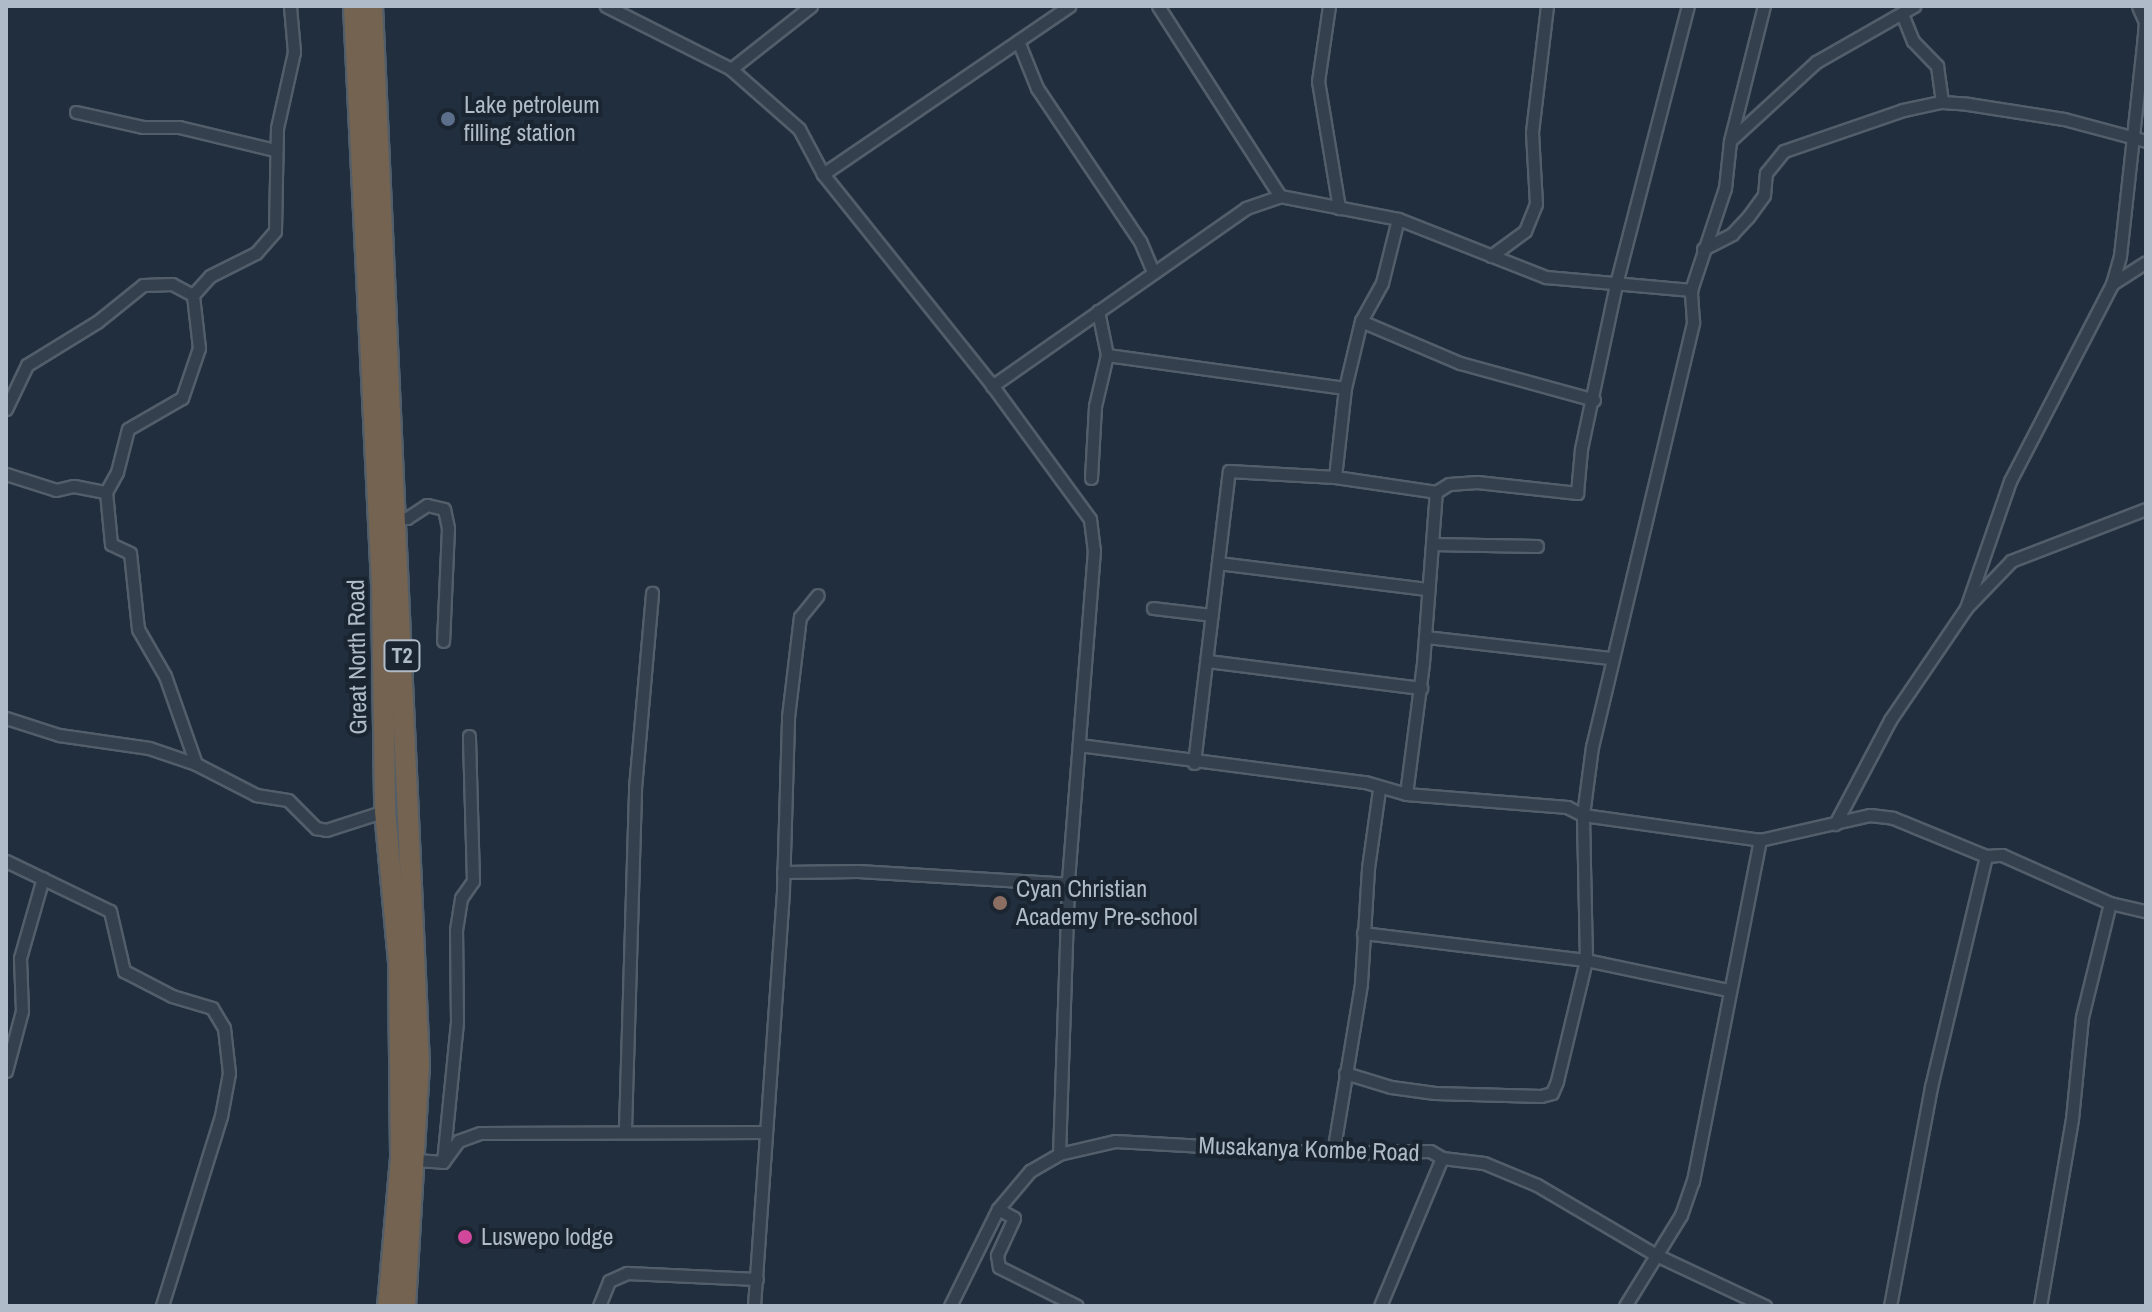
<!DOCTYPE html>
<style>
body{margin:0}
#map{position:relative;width:2152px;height:1312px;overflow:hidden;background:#202e3d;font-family:"Archivo Narrow",sans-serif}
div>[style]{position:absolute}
.roads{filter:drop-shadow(2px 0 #525e6a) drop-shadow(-2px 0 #525e6a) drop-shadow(0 2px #525e6a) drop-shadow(0 -2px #525e6a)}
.street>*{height:11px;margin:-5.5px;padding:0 5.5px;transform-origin:5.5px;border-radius:5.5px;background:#34404d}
.highway>*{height:20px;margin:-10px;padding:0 10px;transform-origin:10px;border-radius:10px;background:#736350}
.dots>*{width:22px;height:22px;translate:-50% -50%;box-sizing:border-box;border:4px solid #1a2531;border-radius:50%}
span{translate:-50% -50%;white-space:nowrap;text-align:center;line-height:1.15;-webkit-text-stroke:8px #1a2531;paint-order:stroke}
.shield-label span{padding:2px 6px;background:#1a2531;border:2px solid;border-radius:6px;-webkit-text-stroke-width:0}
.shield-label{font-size:22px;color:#afbbc8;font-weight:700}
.poi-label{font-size:24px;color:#afbbc8}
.left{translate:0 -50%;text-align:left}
.street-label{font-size:24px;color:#afbbc8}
.frame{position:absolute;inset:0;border:8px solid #afbbc8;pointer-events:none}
</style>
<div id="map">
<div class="roads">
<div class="street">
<i style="left:606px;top:6px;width:140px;rotate:26.7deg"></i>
<i style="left:731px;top:69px;width:91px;rotate:41.4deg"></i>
<i style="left:799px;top:129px;width:51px;rotate:61.9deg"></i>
<i style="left:823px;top:174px;width:265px;rotate:51.3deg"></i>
<i style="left:989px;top:381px;width:171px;rotate:53.8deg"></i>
<i style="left:1090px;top:519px;width:31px;rotate:83deg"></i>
<i style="left:1094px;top:550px;width:335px;rotate:94.5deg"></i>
<i style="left:1068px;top:884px;width:270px;rotate:91.9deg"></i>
<i style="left:1158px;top:6px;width:226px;rotate:57.3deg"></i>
<i style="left:1329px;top:6px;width:76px;rotate:98.3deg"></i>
<i style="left:1318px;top:81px;width:129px;rotate:80.6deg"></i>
<i style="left:1902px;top:14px;width:29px;rotate:68deg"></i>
<i style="left:1913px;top:41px;width:35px;rotate:46deg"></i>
<i style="left:1937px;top:66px;width:36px;rotate:82deg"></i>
<i style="left:1018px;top:41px;width:51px;rotate:68deg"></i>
<i style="left:1037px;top:88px;width:184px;rotate:56.1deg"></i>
<i style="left:1140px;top:241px;width:34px;rotate:67deg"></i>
<i style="left:731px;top:69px;width:102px;rotate:-38.2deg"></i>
<i style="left:76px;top:112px;width:69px;rotate:12.6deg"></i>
<i style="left:143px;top:127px;width:36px"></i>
<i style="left:179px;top:127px;width:99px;rotate:13.5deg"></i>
<i style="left:1733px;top:138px;width:113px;rotate:-42.5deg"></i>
<i style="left:1816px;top:62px;width:113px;rotate:-29.7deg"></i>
<i style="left:823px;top:174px;width:298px;rotate:-34.3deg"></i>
<i style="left:1703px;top:249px;width:33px;rotate:-27deg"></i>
<i style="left:1732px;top:234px;width:23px;rotate:-47deg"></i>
<i style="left:1748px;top:217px;width:27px;rotate:-54deg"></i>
<i style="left:1764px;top:195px;width:22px;rotate:-85deg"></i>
<i style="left:1766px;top:173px;width:28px;rotate:-51deg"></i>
<i style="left:1784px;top:151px;width:126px;rotate:-19deg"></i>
<i style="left:1903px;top:110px;width:40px;rotate:-12deg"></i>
<i style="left:1942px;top:102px;width:26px;rotate:4deg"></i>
<i style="left:1968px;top:104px;width:97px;rotate:8.9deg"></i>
<i style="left:2064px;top:119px;width:85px;rotate:15deg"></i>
<i style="left:1491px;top:256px;width:42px;rotate:-36.3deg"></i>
<i style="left:1525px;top:231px;width:29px;rotate:-68deg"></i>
<i style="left:1536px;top:204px;width:72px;rotate:-93.2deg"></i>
<i style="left:1532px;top:132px;width:127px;rotate:-83.2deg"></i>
<i style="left:2112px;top:284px;width:40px;rotate:-32.9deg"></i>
<i style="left:1361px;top:321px;width:108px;rotate:23deg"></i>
<i style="left:1460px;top:363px;width:139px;rotate:15.4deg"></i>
<i style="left:1107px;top:355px;width:240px;rotate:7.9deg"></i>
<i style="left:992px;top:386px;width:310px;rotate:-35deg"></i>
<i style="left:1246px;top:208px;width:36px;rotate:-19deg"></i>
<i style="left:1280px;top:196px;width:120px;rotate:11deg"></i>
<i style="left:1398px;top:219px;width:159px;rotate:21.4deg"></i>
<i style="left:1546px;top:277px;width:146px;rotate:5.1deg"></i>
<i style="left:6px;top:409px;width:49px;rotate:-64.5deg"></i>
<i style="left:27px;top:365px;width:82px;rotate:-31.6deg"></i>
<i style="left:97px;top:322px;width:59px;rotate:-38.8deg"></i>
<i style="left:143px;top:285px;width:29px;rotate:-2deg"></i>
<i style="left:172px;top:284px;width:24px;rotate:28deg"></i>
<i style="left:6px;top:474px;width:52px;rotate:17.7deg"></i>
<i style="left:56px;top:490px;width:18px;rotate:-13deg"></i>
<i style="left:74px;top:486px;width:33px;rotate:11deg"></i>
<i style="left:1335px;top:477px;width:90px;rotate:-83.6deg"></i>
<i style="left:1345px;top:388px;width:69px;rotate:-76.6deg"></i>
<i style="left:1361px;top:321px;width:43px;rotate:-61.1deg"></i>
<i style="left:1382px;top:283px;width:66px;rotate:-76deg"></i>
<i style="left:1091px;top:478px;width:72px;rotate:-86.8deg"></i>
<i style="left:1095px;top:406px;width:52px;rotate:-76.8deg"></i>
<i style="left:1107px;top:355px;width:45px;rotate:-101.6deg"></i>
<i style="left:395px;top:518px;width:12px"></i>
<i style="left:407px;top:518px;width:24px;rotate:-33deg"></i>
<i style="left:427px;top:505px;width:17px;rotate:13deg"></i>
<i style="left:444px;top:509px;width:19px;rotate:78deg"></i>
<i style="left:448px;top:528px;width:113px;rotate:92.5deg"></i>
<i style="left:1432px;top:544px;width:105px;rotate:1.1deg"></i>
<i style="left:1218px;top:563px;width:212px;rotate:7.1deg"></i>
<i style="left:1153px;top:608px;width:59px;rotate:6.8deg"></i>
<i style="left:1966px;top:608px;width:134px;rotate:-70.9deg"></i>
<i style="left:2010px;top:481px;width:222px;rotate:-62.6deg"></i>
<i style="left:2112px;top:284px;width:29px;rotate:-74deg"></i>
<i style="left:2120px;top:256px;width:212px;rotate:-83.8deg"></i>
<i style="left:2143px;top:45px;width:23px;rotate:-85deg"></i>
<i style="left:2145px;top:22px;width:17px;rotate:-114deg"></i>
<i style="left:1426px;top:637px;width:186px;rotate:6.5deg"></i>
<i style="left:1207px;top:661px;width:216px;rotate:7.2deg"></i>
<i style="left:6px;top:718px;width:56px;rotate:17.8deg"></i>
<i style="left:59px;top:735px;width:91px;rotate:8.2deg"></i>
<i style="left:149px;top:748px;width:50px;rotate:18.8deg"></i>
<i style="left:196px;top:764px;width:68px;rotate:27.3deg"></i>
<i style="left:256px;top:795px;width:32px;rotate:9deg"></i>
<i style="left:288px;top:800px;width:40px;rotate:45deg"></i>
<i style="left:316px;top:828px;width:10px;rotate:11deg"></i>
<i style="left:326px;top:830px;width:62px;rotate:-17.9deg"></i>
<i style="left:1079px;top:745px;width:288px;rotate:7.4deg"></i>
<i style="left:1365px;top:782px;width:43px;rotate:16.3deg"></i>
<i style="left:1406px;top:794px;width:162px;rotate:4.6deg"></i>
<i style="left:1567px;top:807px;width:18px;rotate:27deg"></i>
<i style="left:1583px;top:815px;width:179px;rotate:8deg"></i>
<i style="left:1760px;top:840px;width:113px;rotate:-12.8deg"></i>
<i style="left:1870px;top:815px;width:23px;rotate:7deg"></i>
<i style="left:1893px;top:818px;width:100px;rotate:22.2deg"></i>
<i style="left:1986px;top:856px;width:16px;rotate:-4deg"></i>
<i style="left:2002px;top:855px;width:118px;rotate:24deg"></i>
<i style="left:2110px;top:903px;width:37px;rotate:13deg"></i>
<i style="left:1194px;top:763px;width:294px;rotate:-83.2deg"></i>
<i style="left:1229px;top:471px;width:106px;rotate:3.2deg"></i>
<i style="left:1335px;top:477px;width:102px;rotate:8.4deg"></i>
<i style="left:1436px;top:492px;width:15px;rotate:-32deg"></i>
<i style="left:1449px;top:484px;width:28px;rotate:-4deg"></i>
<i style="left:1477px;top:482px;width:101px;rotate:6.3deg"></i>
<i style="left:1577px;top:493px;width:44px;rotate:-84.8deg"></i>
<i style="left:1581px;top:449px;width:173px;rotate:-78deg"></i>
<i style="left:1617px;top:280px;width:283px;rotate:-75.5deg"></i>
<i style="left:196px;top:764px;width:93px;rotate:-109.4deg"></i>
<i style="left:165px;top:676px;width:54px;rotate:-119.9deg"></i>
<i style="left:138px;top:629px;width:76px;rotate:-96deg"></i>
<i style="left:130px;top:553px;width:21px;rotate:-155deg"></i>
<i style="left:111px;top:544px;width:52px;rotate:-95.5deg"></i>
<i style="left:106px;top:492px;width:23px;rotate:-61deg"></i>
<i style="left:117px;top:472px;width:44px;rotate:-75.7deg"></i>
<i style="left:128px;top:429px;width:62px;rotate:-29.9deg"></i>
<i style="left:182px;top:398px;width:53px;rotate:-71.2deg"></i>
<i style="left:199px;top:348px;width:53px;rotate:-96.5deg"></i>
<i style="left:193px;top:295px;width:25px;rotate:-48deg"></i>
<i style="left:210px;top:276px;width:51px;rotate:-26.6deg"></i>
<i style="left:256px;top:253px;width:29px;rotate:-49deg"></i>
<i style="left:275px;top:231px;width:103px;rotate:-88.9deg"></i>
<i style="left:277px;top:128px;width:78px;rotate:-77.4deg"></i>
<i style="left:294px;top:52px;width:46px;rotate:-95deg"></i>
<i style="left:1406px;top:794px;width:132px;rotate:-82.6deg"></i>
<i style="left:1423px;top:663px;width:171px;rotate:-85.7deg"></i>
<i style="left:1835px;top:824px;width:118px;rotate:-62.1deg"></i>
<i style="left:1890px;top:720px;width:135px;rotate:-55.8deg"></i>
<i style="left:1966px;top:608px;width:65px;rotate:-46.2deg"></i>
<i style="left:2011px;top:561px;width:145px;rotate:-21.1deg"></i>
<i style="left:6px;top:861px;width:115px;rotate:25.7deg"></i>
<i style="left:110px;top:911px;width:62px;rotate:76.9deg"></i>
<i style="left:124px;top:971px;width:54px;rotate:27.5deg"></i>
<i style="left:172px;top:996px;width:42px;rotate:16.7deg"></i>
<i style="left:212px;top:1008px;width:23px;rotate:59deg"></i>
<i style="left:224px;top:1028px;width:45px;rotate:83.7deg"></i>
<i style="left:229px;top:1073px;width:44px;rotate:100.5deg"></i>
<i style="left:221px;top:1116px;width:199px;rotate:107.3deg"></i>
<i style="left:783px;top:872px;width:75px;rotate:-0.8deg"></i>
<i style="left:858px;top:871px;width:210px;rotate:3.5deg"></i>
<i style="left:1363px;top:933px;width:225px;rotate:6.9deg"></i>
<i style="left:1586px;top:960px;width:145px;rotate:11.9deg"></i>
<i style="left:6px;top:1071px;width:62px;rotate:-75.1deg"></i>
<i style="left:22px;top:1011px;width:53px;rotate:-92.2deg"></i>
<i style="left:20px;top:958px;width:83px;rotate:-74deg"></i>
<i style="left:1345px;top:1073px;width:48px;rotate:16.9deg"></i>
<i style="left:1391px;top:1087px;width:44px;rotate:7.8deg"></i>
<i style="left:1435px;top:1093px;width:106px;rotate:1.6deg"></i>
<i style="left:1541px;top:1096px;width:11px;rotate:-15deg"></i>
<i style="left:1552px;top:1093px;width:13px;rotate:-67deg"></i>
<i style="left:1557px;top:1081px;width:124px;rotate:-76.5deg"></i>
<i style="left:1586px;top:960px;width:145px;rotate:-91.2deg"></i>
<i style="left:1583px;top:815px;width:69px;rotate:-82.5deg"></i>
<i style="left:1592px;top:747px;width:437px;rotate:-76.6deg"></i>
<i style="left:1693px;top:322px;width:32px;rotate:-94deg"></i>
<i style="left:1691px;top:290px;width:108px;rotate:-71.6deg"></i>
<i style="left:1725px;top:188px;width:47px;rotate:-83.9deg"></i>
<i style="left:1730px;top:141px;width:139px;rotate:-75.9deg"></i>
<i style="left:625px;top:1129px;width:341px;rotate:-88.3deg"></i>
<i style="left:635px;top:788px;width:196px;rotate:-85deg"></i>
<i style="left:1333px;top:1153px;width:172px;rotate:-80.6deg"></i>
<i style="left:1361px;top:983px;width:115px;rotate:-86.5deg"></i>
<i style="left:1368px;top:868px;width:79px;rotate:-82deg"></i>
<i style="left:416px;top:1160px;width:27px;rotate:4deg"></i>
<i style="left:443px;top:1162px;width:26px;rotate:-54deg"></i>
<i style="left:458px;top:1141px;width:23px;rotate:-20deg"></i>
<i style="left:480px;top:1133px;width:286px;rotate:-0.2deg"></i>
<i style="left:443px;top:1162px;width:141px;rotate:-84.3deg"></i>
<i style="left:457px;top:1022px;width:92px;rotate:-90.6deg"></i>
<i style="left:456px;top:930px;width:32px;rotate:-81deg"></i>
<i style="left:461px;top:898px;width:21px;rotate:-55deg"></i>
<i style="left:473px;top:881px;width:145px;rotate:-91.6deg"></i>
<i style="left:998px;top:1209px;width:18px;rotate:29deg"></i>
<i style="left:1014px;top:1218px;width:41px;rotate:114.7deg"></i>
<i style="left:997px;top:1255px;width:12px;rotate:81deg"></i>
<i style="left:999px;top:1267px;width:87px;rotate:26.6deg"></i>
<i style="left:599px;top:1306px;width:27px;rotate:-68deg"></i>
<i style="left:609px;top:1281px;width:20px;rotate:-24deg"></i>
<i style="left:627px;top:1273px;width:130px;rotate:2.6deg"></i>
<i style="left:754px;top:1306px;width:418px;rotate:-86deg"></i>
<i style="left:783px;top:889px;width:172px;rotate:-88.3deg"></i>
<i style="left:788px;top:717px;width:101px;rotate:-83.2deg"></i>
<i style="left:800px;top:617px;width:28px;rotate:-51deg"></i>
<i style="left:950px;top:1306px;width:108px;rotate:-63.7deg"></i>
<i style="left:998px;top:1209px;width:50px;rotate:-49.9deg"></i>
<i style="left:1030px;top:1171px;width:34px;rotate:-30deg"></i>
<i style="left:1059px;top:1154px;width:57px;rotate:-13.1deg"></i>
<i style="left:1115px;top:1141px;width:218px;rotate:3.2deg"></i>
<i style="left:1333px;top:1153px;width:97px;rotate:-1.2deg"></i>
<i style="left:1430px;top:1151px;width:14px;rotate:30deg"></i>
<i style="left:1442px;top:1158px;width:42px;rotate:6.8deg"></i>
<i style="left:1484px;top:1163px;width:57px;rotate:22.5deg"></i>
<i style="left:1537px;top:1185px;width:136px;rotate:30.5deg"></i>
<i style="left:1654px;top:1254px;width:123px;rotate:25.1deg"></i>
<i style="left:1380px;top:1306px;width:160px;rotate:-67.3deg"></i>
<i style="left:1625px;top:1306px;width:107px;rotate:-58.4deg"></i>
<i style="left:1681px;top:1215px;width:36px;rotate:-71deg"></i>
<i style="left:1693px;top:1181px;width:348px;rotate:-78.9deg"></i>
<i style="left:1890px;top:1306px;width:223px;rotate:-79.4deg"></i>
<i style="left:1931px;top:1087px;width:237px;rotate:-76.6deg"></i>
<i style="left:2040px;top:1306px;width:190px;rotate:-80.3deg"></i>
<i style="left:2072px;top:1119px;width:102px;rotate:-84.4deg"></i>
<i style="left:2082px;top:1017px;width:117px;rotate:-76.2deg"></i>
</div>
<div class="highway">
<i style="left:354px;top:6px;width:580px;rotate:87.23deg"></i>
<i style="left:382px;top:585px;width:226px;rotate:89.2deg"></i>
<i style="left:385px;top:811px;width:153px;rotate:84.7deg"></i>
<i style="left:399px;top:963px;width:195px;rotate:89.4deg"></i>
<i style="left:401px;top:1158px;width:149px;rotate:95deg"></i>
<i style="left:372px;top:6px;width:1059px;rotate:87.46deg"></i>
<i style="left:419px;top:1064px;width:242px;rotate:93.3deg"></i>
</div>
</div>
<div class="dots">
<i style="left:448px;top:119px;background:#5c6f8a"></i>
<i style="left:1000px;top:903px;background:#8d6e63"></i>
<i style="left:465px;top:1237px;background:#d1479c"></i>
</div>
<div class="shield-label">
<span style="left:402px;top:656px">T2</span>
</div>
<div class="poi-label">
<span class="left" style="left:464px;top:119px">Lake petroleum<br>filling station</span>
<span class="left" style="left:1016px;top:903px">Cyan Christian<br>Academy Pre-school</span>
<span class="left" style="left:481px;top:1237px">Luswepo lodge</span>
</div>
<div class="street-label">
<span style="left:357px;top:657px;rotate:-91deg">Great North Road</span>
<span style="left:1309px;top:1149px;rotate:2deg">Musakanya Kombe Road</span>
</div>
<div class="frame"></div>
</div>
